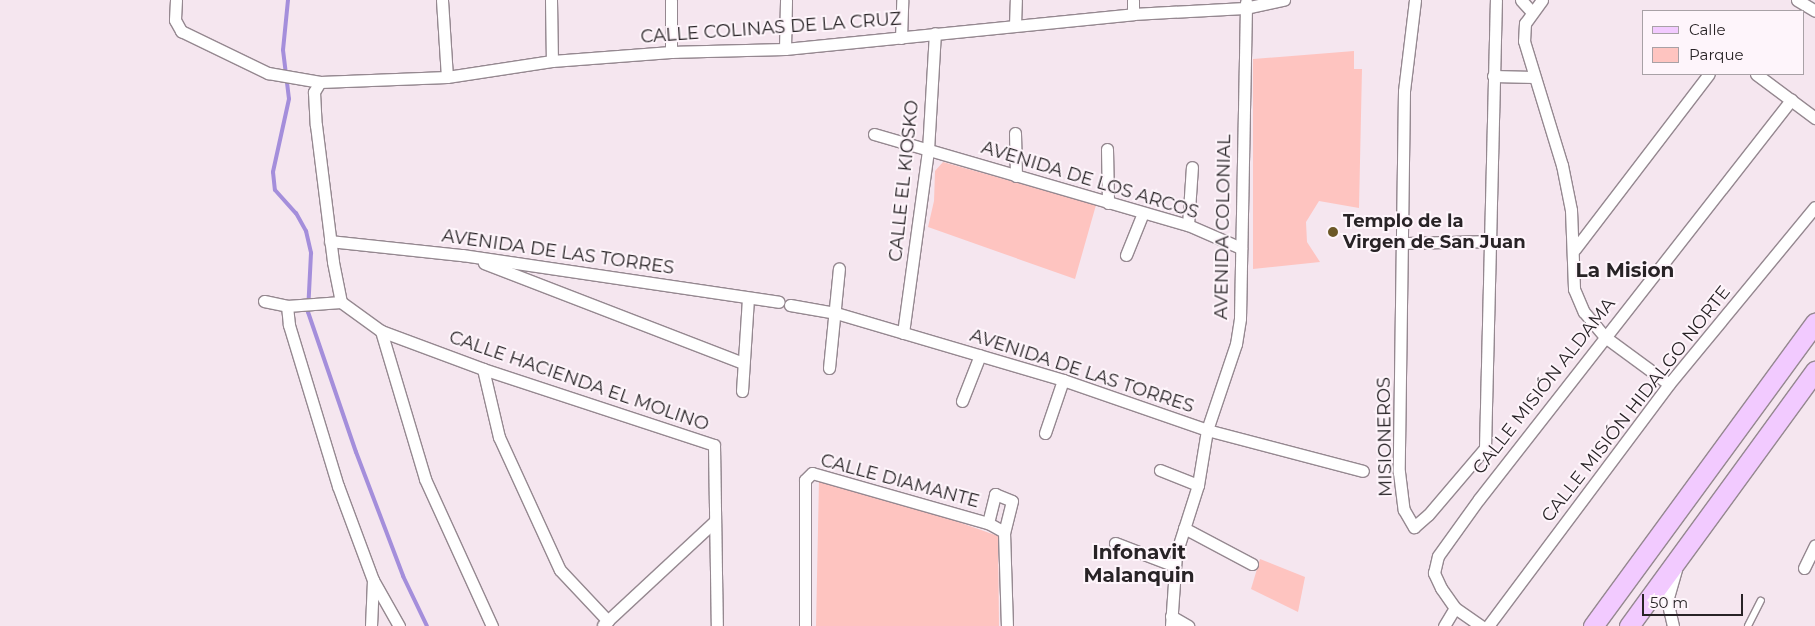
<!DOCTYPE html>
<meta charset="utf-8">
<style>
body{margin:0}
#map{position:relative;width:1815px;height:626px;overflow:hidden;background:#f5e6ef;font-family:Montserrat,sans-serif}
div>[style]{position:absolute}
.green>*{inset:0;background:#fec4c0}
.stream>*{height:4px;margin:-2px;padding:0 2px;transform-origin:2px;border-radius:2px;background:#a48edb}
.roads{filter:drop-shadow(1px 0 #958890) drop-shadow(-1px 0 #958890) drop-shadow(0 1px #958890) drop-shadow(0 -1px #958890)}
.service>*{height:5.5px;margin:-2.75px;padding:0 2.75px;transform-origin:2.75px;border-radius:2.75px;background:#fff}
.minor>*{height:11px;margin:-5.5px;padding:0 5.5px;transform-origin:5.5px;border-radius:5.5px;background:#fff}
.primary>*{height:19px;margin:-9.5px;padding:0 9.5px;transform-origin:9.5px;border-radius:9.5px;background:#f2caff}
.dots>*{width:14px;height:14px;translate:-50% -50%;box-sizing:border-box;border:2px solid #fef5fb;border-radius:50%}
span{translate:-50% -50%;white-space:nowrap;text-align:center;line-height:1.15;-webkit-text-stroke:4px #fef5fb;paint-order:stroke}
.street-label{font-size:18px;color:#282326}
.poi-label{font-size:18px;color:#282326;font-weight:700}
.left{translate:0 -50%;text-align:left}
.quarter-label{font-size:20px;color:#282326;font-weight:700}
.legend{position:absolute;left:1642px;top:10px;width:162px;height:65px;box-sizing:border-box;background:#fef5fb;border:1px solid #a8a1a6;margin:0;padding:6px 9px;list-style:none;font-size:15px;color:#282326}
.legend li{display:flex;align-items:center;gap:10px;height:25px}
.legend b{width:25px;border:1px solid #a8a1a6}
.scale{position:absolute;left:1642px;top:594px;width:101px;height:22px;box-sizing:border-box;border:2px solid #282326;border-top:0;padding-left:6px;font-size:15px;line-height:18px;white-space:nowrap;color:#282326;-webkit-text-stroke:4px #fef5fb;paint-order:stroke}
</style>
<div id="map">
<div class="green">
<i style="clip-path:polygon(1354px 51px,1354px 69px,1362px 69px,1359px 208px,1319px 201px,1306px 222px,1307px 242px,1320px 262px,1253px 269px,1253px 59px)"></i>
<i style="clip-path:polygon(943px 162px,1096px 205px,1075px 279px,928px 227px,934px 201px,935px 171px)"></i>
<i style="clip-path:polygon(819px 480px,902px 502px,998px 536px,999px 626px,816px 626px)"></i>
<i style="clip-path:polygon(1260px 559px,1305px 577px,1298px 612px,1251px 589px)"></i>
</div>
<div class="stream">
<i style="left:288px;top:0;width:50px;rotate:95.7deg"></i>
<i style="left:283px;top:50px;width:49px;rotate:83deg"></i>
<i style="left:289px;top:99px;width:75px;rotate:102.4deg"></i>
<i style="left:273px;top:172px;width:18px;rotate:84deg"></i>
<i style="left:275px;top:190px;width:31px;rotate:48deg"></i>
<i style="left:296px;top:213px;width:21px;rotate:61deg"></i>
<i style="left:306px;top:231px;width:23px;rotate:77deg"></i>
<i style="left:311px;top:253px;width:59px;rotate:92.9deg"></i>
<i style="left:308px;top:312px;width:148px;rotate:71.1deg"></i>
<i style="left:356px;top:452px;width:133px;rotate:69.2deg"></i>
<i style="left:403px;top:576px;width:55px;rotate:64.4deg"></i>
</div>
<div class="roads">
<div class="service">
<i style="left:1748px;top:626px;width:28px;rotate:-63deg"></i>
</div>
<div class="minor">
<i style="left:176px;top:0;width:20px;rotate:93deg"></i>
<i style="left:175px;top:20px;width:13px;rotate:61deg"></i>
<i style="left:181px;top:31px;width:97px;rotate:25.8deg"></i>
<i style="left:268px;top:73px;width:53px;rotate:9.8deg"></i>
<i style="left:320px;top:82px;width:127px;rotate:-2.3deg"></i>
<i style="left:447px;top:77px;width:106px;rotate:-8.7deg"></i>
<i style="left:552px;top:61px;width:119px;rotate:-4.3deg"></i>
<i style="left:671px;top:52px;width:114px;rotate:-1.5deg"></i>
<i style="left:785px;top:49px;width:350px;rotate:-5.7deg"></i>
<i style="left:1133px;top:14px;width:112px;rotate:-3.1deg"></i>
<i style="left:1245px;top:8px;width:40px;rotate:-12deg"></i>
<i style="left:442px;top:0;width:77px;rotate:86.3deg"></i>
<i style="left:551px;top:0;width:61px;rotate:89.1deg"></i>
<i style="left:1415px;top:0;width:92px;rotate:96.9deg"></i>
<i style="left:1404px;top:91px;width:381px;rotate:90.8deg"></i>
<i style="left:1399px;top:472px;width:38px;rotate:83deg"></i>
<i style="left:1404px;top:510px;width:20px;rotate:60deg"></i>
<i style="left:1414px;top:527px;width:18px;rotate:-41deg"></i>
<i style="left:1428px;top:515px;width:88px;rotate:-49.6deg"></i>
<i style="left:1485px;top:448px;width:448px;rotate:-88.6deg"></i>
<i style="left:1521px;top:0;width:15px;rotate:48deg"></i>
<i style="left:1542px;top:0;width:29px;rotate:126deg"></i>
<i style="left:1525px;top:23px;width:18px;rotate:93deg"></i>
<i style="left:1524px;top:41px;width:130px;rotate:73deg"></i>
<i style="left:1562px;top:165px;width:46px;rotate:78.7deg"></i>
<i style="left:1571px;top:210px;width:79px;rotate:87.8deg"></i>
<i style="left:1574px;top:289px;width:25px;rotate:67deg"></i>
<i style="left:1584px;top:312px;width:33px;rotate:50deg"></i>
<i style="left:1605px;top:337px;width:79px;rotate:36.3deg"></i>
<i style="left:1797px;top:0;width:21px;rotate:31deg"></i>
<i style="left:1133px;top:14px;width:14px;rotate:-90deg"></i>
<i style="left:1015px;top:25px;width:25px;rotate:-88deg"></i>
<i style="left:901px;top:38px;width:38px;rotate:-88deg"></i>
<i style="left:785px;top:49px;width:49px;rotate:-88.8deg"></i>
<i style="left:671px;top:52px;width:52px;rotate:-90deg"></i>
<i style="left:1756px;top:74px;width:74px;rotate:36.7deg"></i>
<i style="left:1493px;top:76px;width:41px;rotate:1.4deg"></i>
<i style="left:320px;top:82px;width:12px;rotate:121deg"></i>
<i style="left:314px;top:92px;width:33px;rotate:87deg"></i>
<i style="left:316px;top:125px;width:138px;rotate:82.9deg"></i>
<i style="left:333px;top:262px;width:41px;rotate:78.7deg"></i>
<i style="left:1015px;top:133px;width:43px;rotate:88.7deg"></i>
<i style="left:874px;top:134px;width:327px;rotate:16.2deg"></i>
<i style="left:1188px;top:225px;width:58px;rotate:23.5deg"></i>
<i style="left:1107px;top:149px;width:54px;rotate:88.9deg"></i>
<i style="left:1188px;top:225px;width:58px;rotate:-86.1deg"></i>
<i style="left:330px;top:241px;width:133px;rotate:6.1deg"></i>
<i style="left:462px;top:255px;width:320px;rotate:8.4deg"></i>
<i style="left:1402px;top:243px;width:86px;rotate:-1.3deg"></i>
<i style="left:1575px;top:249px;width:220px;rotate:-52.6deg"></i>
<i style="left:1126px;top:255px;width:45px;rotate:-68deg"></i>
<i style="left:484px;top:263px;width:278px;rotate:21.1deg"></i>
<i style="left:264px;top:301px;width:24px;rotate:12deg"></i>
<i style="left:287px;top:306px;width:54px;rotate:-4.2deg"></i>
<i style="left:341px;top:302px;width:49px;rotate:35.9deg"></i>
<i style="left:381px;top:331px;width:109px;rotate:20.4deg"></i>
<i style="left:483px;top:369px;width:243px;rotate:18.2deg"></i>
<i style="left:714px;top:445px;width:181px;rotate:89.1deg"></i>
<i style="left:790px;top:305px;width:47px;rotate:9.9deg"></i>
<i style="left:836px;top:313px;width:237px;rotate:16.4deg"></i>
<i style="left:1063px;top:380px;width:152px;rotate:19.1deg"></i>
<i style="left:1207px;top:430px;width:161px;rotate:14.7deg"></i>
<i style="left:287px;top:306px;width:19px;rotate:84deg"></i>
<i style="left:289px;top:325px;width:168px;rotate:73.1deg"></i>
<i style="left:338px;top:486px;width:100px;rotate:69.6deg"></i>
<i style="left:373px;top:580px;width:53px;rotate:60.5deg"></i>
<i style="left:381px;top:331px;width:154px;rotate:73.4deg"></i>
<i style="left:425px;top:479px;width:162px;rotate:65.5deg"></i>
<i style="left:903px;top:333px;width:185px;rotate:-82.2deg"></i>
<i style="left:928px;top:150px;width:117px;rotate:-86.6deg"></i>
<i style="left:829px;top:368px;width:100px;rotate:-84.3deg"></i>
<i style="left:483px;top:369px;width:70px;rotate:76.8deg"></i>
<i style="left:499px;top:437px;width:146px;rotate:65.4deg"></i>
<i style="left:560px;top:570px;width:70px;rotate:46.7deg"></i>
<i style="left:742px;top:391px;width:93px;rotate:-86.3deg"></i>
<i style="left:962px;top:401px;width:49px;rotate:-68.6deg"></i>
<i style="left:1045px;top:433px;width:56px;rotate:-71.2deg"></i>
<i style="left:1160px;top:470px;width:41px;rotate:21.5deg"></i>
<i style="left:988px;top:523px;width:30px;rotate:-76deg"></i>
<i style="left:995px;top:494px;width:18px;rotate:22deg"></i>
<i style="left:1012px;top:501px;width:32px;rotate:104deg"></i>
<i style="left:1004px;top:532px;width:94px;rotate:88.2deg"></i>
<i style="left:1184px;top:528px;width:77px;rotate:27.9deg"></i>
<i style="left:1115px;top:543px;width:64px;rotate:21deg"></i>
<i style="left:1804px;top:568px;width:25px;rotate:-64deg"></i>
<i style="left:1171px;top:616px;width:20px;rotate:30deg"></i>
<i style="left:603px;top:625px;width:151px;rotate:-42.9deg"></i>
<i style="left:371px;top:626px;width:46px;rotate:-87.5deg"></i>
<i style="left:805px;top:626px;width:146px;rotate:-90deg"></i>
<i style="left:805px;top:480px;width:10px;rotate:-45deg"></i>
<i style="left:812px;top:473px;width:183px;rotate:15.9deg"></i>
<i style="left:988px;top:523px;width:18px;rotate:29deg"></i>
<i style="left:1171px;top:626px;width:72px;rotate:-86deg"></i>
<i style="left:1176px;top:554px;width:72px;rotate:-72.3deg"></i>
<i style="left:1198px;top:485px;width:56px;rotate:-80.7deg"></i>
<i style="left:1207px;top:430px;width:91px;rotate:-71.4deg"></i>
<i style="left:1236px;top:344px;width:26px;rotate:-81deg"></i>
<i style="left:1240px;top:318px;width:316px;rotate:-88.9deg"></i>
<i style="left:1444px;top:626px;width:21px;rotate:-59deg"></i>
<i style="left:1481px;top:626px;width:32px;rotate:-145deg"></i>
<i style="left:1455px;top:608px;width:24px;rotate:-125deg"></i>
<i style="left:1441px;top:588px;width:17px;rotate:-115deg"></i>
<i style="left:1434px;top:573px;width:17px;rotate:-77deg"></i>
<i style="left:1438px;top:556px;width:70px;rotate:-54.3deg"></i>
<i style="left:1479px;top:499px;width:507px;rotate:-51.98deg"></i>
<i style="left:1488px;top:626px;width:302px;rotate:-53.2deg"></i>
<i style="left:1669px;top:384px;width:229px;rotate:-50.5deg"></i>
<i style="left:1673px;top:626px;width:26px;rotate:-103deg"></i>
<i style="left:1667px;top:601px;width:32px;rotate:-74deg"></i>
</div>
<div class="primary">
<i style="left:1593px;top:626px;width:376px;rotate:-53.8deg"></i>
<i style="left:1629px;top:626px;width:316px;rotate:-53.9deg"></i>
</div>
</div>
<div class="dots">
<i style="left:1333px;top:232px;background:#6c5827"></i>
</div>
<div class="street-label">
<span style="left:771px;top:28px;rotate:-4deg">CALLE COLINAS DE LA CRUZ</span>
<span style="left:1090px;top:180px;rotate:17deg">AVENIDA DE LOS ARCOS</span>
<span style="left:904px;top:181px;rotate:-84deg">CALLE EL KIOSKO</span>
<span style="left:1223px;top:227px;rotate:-89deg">AVENIDA COLONIAL</span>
<span style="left:558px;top:252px;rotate:8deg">AVENIDA DE LAS TORRES</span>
<span style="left:1082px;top:371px;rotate:18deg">AVENIDA DE LAS TORRES</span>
<span style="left:579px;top:381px;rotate:19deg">CALLE HACIENDA EL MOLINO</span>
<span style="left:1544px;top:386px;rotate:-52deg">CALLE MISIÓN ALDAMA</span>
<span style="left:1636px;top:404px;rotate:-52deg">CALLE MISIÓN HIDALGO NORTE</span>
<span style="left:1385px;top:437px;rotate:-91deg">MISIONEROS</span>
<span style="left:900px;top:481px;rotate:15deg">CALLE DIAMANTE</span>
</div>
<div class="poi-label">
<span class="left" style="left:1343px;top:232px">Templo de la<br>Virgen de San Juan</span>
</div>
<div class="quarter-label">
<span style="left:1625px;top:270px">La Mision</span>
<span style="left:1139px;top:564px">Infonavit<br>Malanquin</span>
</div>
<ul class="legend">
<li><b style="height:6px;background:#f2caff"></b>Calle</li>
<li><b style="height:14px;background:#fec4c0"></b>Parque</li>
</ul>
<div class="scale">50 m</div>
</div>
